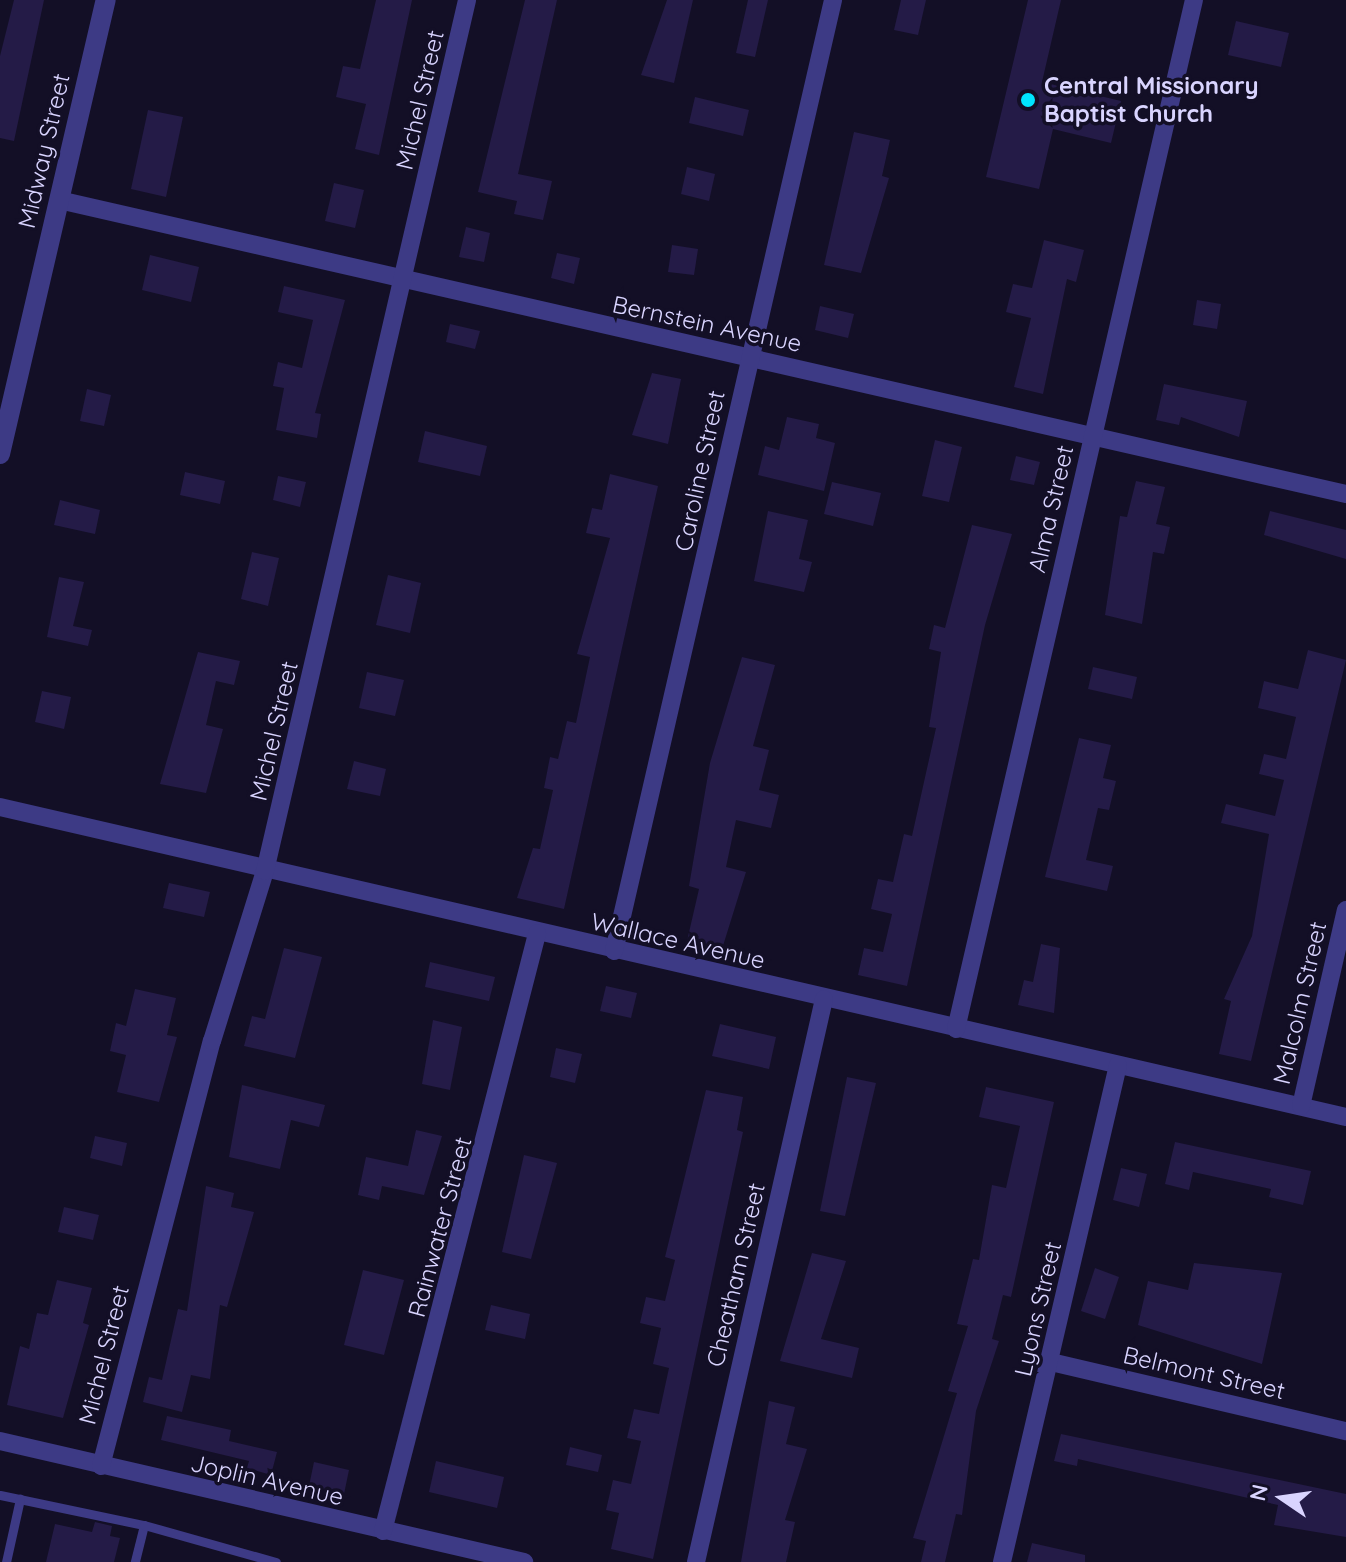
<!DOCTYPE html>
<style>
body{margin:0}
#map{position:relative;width:1346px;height:1562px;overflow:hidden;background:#130f26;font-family:Quicksand,sans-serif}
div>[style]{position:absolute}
.building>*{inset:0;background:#241b47}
.service>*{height:9px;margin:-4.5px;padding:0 4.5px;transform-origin:4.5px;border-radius:4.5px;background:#3d3a85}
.minor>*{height:18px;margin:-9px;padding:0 9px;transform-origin:9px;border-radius:9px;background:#3d3a85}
.tertiary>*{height:20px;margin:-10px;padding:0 10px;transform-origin:10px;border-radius:10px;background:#3d3a85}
.dots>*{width:22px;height:22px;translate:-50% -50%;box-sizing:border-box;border:4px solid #130f26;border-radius:50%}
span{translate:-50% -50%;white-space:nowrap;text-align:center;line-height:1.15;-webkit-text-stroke:7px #130f26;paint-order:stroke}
.poi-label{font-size:24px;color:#d9d4ff;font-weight:700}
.left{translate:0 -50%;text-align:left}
.street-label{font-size:24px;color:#d9d4ff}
.north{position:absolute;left:1242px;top:1458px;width:80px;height:80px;-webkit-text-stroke:6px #130f26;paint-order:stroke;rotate:283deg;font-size:22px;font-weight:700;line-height:32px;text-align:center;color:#d9d4ff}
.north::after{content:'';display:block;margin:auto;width:28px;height:36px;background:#d9d4ff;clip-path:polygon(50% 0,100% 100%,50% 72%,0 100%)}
</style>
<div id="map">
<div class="building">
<i style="clip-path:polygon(14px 0,44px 0,14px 141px,0 138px,0 56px)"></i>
<i style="clip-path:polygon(376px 0,412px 0,379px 155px,355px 149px,366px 104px,336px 97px,343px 66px,360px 69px)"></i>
<i style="clip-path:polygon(525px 0,557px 0,518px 174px,552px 181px,543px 220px,514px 214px,517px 201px,478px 192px)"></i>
<i style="clip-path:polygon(667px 0,693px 0,674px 83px,641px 75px)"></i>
<i style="clip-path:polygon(748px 0,768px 0,755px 57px,736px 53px)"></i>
<i style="clip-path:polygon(901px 0,926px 0,918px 35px,894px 30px)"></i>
<i style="clip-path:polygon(1028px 0,1061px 0,1042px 82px,1121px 101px,1111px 143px,1053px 129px,1039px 189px,986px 177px)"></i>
<i style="clip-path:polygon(1236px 21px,1289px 33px,1281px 67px,1228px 55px)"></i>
<i style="clip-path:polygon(695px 97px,749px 110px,743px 136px,689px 123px)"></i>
<i style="clip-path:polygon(148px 110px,183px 117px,166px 197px,131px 189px)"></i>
<i style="clip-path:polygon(854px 132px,890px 140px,882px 176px,889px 178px,861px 273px,824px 265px)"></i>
<i style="clip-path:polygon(687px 167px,715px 174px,709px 201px,681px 194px)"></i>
<i style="clip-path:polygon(334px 183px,364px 190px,355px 228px,325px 221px)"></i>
<i style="clip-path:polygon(466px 227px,490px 233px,484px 262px,459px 257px)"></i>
<i style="clip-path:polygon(1044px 240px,1084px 250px,1076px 282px,1067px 279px,1043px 394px,1014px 387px,1031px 318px,1006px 312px,1013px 284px,1032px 288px)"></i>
<i style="clip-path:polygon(672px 245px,698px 249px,694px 275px,668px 272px)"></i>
<i style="clip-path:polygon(557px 253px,580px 258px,574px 284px,551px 278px)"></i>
<i style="clip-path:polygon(150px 255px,199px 267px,191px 302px,142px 290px)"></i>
<i style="clip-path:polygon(284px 286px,345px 300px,315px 413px,321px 414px,317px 438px,276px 430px,284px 388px,273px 386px,278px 362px,302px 368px,313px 320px,278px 312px)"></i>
<i style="clip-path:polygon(1197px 300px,1221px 304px,1217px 329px,1193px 325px)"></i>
<i style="clip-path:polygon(820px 306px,854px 314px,848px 338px,815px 330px)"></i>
<i style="clip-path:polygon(450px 324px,480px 331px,475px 349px,446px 342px)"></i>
<i style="clip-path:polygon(652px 373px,681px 379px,668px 444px,632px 435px)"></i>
<i style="clip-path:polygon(1164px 384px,1247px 401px,1239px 437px,1181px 417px,1179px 425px,1156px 420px)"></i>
<i style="clip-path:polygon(87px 389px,111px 395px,104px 426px,80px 421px)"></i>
<i style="clip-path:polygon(787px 417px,819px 424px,816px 438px,835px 443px,824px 491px,758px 475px,765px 446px,779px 450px)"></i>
<i style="clip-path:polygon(425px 431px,487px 446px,480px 476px,418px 462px)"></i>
<i style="clip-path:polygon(935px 440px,962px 447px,949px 502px,922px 496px)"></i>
<i style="clip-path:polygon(1016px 456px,1040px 462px,1034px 485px,1010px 480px)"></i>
<i style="clip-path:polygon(185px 472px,225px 481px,220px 504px,180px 495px)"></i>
<i style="clip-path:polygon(610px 474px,658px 486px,564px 909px,517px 898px,533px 848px,540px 849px,553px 790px,544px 788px,550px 757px,558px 759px,567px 721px,576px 723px,590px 657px,577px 654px,610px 538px,586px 533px,592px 508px,602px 510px)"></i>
<i style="clip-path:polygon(278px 476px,306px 482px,300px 507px,273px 500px)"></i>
<i style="clip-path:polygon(1136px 481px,1165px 487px,1156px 524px,1170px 527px,1164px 554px,1153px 552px,1142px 624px,1105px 615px,1120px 516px,1127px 517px)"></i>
<i style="clip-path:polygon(832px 482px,881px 493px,873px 526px,824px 514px)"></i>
<i style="clip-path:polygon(60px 500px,100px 510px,95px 534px,54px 525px)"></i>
<i style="clip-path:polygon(768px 511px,808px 520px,799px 559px,812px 562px,804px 592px,754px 581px)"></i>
<i style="clip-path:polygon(1270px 511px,1346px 530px,1346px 559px,1264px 535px)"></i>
<i style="clip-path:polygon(972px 525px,1012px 534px,985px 625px,907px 986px,858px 975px,864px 948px,883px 952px,892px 914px,871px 909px,878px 879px,893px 882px,904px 834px,912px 836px,936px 728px,929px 727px,941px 652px,929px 649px,934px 625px,945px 628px)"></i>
<i style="clip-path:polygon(252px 552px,279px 558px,268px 606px,241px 599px)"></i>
<i style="clip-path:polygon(388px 575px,421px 583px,410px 633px,376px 625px)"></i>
<i style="clip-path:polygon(59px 577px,84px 582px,73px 626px,92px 630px,88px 646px,47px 637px)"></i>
<i style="clip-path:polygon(1308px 650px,1346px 660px,1251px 1061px,1219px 1054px,1231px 1001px,1224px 999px,1252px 936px,1269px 834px,1221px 823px,1226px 804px,1275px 816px,1284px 780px,1259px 774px,1264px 754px,1286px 759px,1296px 717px,1258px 708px,1264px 681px,1298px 689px)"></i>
<i style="clip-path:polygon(198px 652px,240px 661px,234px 685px,216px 681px,206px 725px,223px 729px,206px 793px,160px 784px)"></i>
<i style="clip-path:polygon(742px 657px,775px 665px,753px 746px,769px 750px,759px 790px,779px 795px,771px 828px,736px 820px,726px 867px,746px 872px,722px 949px,687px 941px,699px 889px,689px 886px,710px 763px)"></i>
<i style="clip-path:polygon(1093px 667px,1137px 677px,1132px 699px,1088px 689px)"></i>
<i style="clip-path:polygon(367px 672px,404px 680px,395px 716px,359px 708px)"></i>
<i style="clip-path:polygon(42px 691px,71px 697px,64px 729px,35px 722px)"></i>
<i style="clip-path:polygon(1079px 738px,1111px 745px,1103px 778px,1116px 781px,1109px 810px,1098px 808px,1086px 860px,1113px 866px,1107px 891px,1045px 877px)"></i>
<i style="clip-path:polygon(354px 761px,386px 769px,380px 796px,347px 789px)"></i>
<i style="clip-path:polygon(169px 883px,210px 892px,204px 917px,163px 908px)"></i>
<i style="clip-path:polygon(1041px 944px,1060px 948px,1054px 1013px,1018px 1005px,1024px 980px,1033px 982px)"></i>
<i style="clip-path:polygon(284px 948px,322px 957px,295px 1058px,244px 1046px,252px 1016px,265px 1019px)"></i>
<i style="clip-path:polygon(430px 962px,495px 977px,489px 1001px,425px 987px)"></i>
<i style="clip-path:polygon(606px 986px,637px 993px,631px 1018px,600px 1011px)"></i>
<i style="clip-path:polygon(135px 989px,176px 998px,167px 1035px,177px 1037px,159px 1102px,117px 1092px,126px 1055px,110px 1051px,116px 1023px,126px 1026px)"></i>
<i style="clip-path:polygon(433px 1020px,462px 1027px,450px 1090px,422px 1084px)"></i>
<i style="clip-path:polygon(720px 1024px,776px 1037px,769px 1069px,712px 1056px)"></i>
<i style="clip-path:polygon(556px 1048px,582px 1054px,575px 1083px,550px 1077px)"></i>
<i style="clip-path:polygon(847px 1077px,876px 1083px,845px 1216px,820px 1211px)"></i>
<i style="clip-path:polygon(242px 1085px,325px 1105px,319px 1127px,291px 1120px,280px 1169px,229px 1157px)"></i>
<i style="clip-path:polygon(986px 1087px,1054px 1102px,1011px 1297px,1003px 1295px,992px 1339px,999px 1341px,976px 1411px,962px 1515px,956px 1514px,945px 1562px,921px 1562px,926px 1541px,913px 1538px,957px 1393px,948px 1391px,968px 1326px,957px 1324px,973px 1259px,979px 1260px,992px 1185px,1006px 1188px,1020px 1126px,979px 1117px)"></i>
<i style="clip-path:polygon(706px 1090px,743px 1097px,737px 1130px,743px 1132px,653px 1559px,611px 1549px,619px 1513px,606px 1510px,613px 1480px,631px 1484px,641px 1441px,627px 1438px,634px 1409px,659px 1414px,669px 1368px,653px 1364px,661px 1328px,640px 1323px,646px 1297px,665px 1301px,675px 1260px,665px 1257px)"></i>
<i style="clip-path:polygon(416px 1130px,442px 1136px,424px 1195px,382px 1186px,379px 1200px,358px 1195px,366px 1157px,408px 1166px)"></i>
<i style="clip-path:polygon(95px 1136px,127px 1143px,122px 1166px,90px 1158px)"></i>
<i style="clip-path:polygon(1175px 1142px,1311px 1171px,1303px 1205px,1269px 1197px,1271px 1189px,1193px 1172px,1189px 1190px,1165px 1184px)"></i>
<i style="clip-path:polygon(524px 1155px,557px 1163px,531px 1259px,502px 1252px)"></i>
<i style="clip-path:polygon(1121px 1168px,1147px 1174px,1139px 1207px,1113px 1200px)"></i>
<i style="clip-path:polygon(206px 1186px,234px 1193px,231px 1207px,254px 1212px,227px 1307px,220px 1305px,210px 1379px,191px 1375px,182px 1412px,143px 1402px,149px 1377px,162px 1380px,178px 1309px,187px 1311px)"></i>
<i style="clip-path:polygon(64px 1207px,99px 1215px,93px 1240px,58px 1232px)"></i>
<i style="clip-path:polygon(812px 1253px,846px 1261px,821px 1339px,859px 1348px,852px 1378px,780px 1361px)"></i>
<i style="clip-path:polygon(1194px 1263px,1282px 1273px,1262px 1364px,1138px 1325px,1148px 1281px,1188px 1290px)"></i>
<i style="clip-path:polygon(1095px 1268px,1119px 1277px,1105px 1319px,1081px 1311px)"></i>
<i style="clip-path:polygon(363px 1270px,404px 1280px,384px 1355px,344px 1345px)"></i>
<i style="clip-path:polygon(57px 1280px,92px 1288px,83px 1323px,89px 1325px,63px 1418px,7px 1405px,20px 1346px,29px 1349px,37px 1313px,48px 1315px)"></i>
<i style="clip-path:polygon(491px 1305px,530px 1314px,525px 1339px,485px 1330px)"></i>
<i style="clip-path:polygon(769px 1401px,795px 1407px,786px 1444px,807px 1449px,785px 1520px,795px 1522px,786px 1562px,741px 1562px)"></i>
<i style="clip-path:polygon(167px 1416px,231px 1430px,229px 1441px,277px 1452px,271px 1475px,247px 1468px,249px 1461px,161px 1440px)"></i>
<i style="clip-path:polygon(1061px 1434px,1346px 1494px,1346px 1537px,1274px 1525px,1278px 1505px,1078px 1459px,1077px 1466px,1054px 1461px)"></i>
<i style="clip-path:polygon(570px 1447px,602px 1455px,598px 1472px,566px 1465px)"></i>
<i style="clip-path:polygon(436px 1461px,504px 1477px,497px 1508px,429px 1492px)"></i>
<i style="clip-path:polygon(314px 1462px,349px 1470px,344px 1494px,309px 1486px)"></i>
<i style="clip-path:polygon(95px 1522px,112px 1526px,110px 1536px,120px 1538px,114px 1562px,46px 1562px,55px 1524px,92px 1532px)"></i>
<i style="clip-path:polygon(1032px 1543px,1085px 1555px,1085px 1562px,1027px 1562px)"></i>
</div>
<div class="service">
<i style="left:0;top:1495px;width:147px;rotate:11.8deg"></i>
<i style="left:144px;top:1525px;width:38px;rotate:104deg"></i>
<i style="left:144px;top:1525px;width:137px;rotate:15.7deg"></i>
<i style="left:6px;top:1562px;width:65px;rotate:-77.5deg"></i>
</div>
<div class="minor">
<i style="left:59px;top:200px;width:1320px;rotate:12.87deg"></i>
<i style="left:0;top:807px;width:1381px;rotate:12.97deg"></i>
<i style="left:614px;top:951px;width:976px;rotate:-77.03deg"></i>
<i style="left:956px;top:1029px;width:1056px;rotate:-76.98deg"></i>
<i style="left:1301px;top:1106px;width:201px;rotate:-77.1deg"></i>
<i style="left:1051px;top:1362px;width:303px;rotate:13.2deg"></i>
<i style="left:0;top:1441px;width:538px;rotate:13deg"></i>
<i style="left:101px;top:1466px;width:439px;rotate:-75.4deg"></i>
<i style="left:212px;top:1041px;width:178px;rotate:-72.7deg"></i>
<i style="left:265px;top:871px;width:894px;rotate:-76.94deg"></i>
<i style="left:383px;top:1531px;width:617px;rotate:-75.54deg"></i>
<i style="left:696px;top:1562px;width:577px;rotate:-77.19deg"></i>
<i style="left:1002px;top:1562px;width:510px;rotate:-76.86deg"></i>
</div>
<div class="tertiary">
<i style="left:0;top:454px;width:466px;rotate:-76.9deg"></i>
</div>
<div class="dots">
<i style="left:1028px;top:100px;background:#00e5ff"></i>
</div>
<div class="poi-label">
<span class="left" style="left:1044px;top:100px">Central Missionary<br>Baptist Church</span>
</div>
<div class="street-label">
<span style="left:420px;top:100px;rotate:-77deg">Michel Street</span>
<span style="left:44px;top:151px;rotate:-77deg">Midway Street</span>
<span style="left:707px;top:324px;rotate:12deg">Bernstein Avenue</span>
<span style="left:700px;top:471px;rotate:-78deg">Caroline Street</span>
<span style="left:1051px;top:509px;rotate:-77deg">Alma Street</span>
<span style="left:274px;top:731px;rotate:-77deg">Michel Street</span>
<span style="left:678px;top:941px;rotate:13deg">Wallace Avenue</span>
<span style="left:1300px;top:1003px;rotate:-77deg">Malcolm Street</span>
<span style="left:440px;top:1227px;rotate:-75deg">Rainwater Street</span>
<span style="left:736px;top:1275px;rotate:-77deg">Cheatham Street</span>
<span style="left:1038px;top:1309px;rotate:-77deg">Lyons Street</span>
<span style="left:104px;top:1355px;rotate:-76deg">Michel Street</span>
<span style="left:1204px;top:1373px;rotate:13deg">Belmont Street</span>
<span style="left:267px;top:1480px;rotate:13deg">Joplin Avenue</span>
</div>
<div class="north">N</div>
</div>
